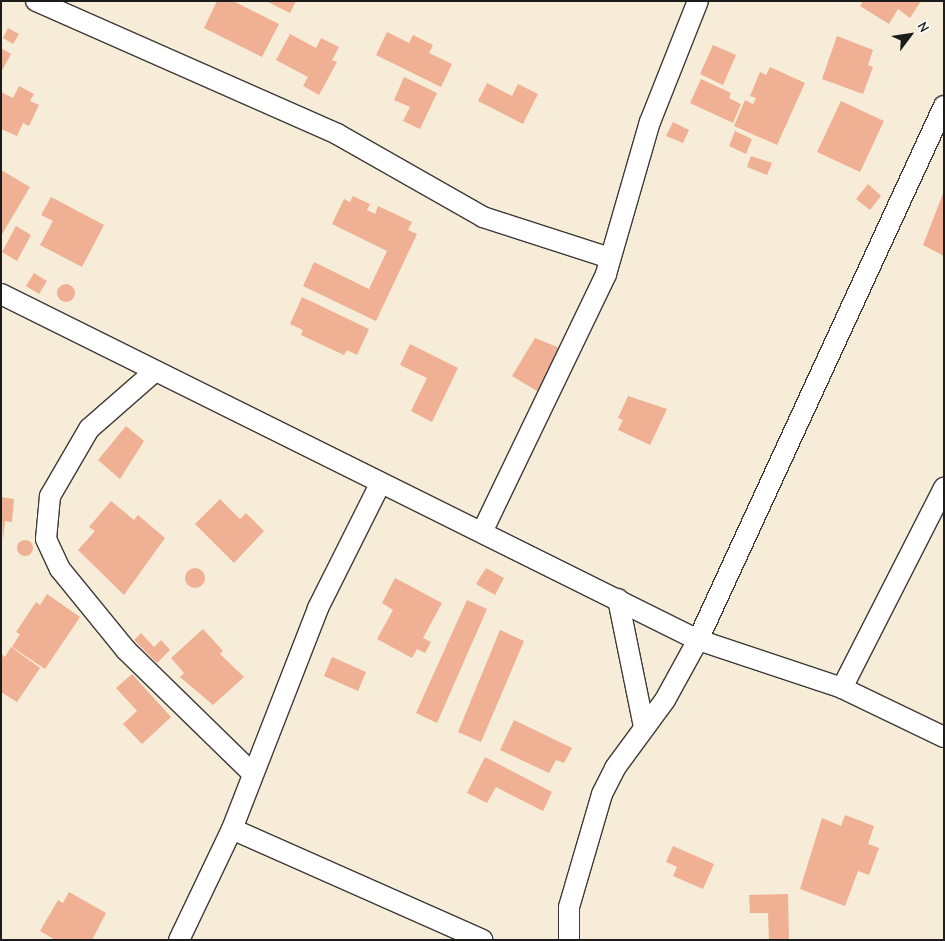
<!DOCTYPE html>
<style>
body{margin:0}
#map{position:relative;width:945px;height:941px;overflow:hidden;background:#f6ecd8;font-family:"Comic Neue",sans-serif}
div>[style]{position:absolute}
.building>*{inset:0;background:#f0b093}
.round{border-radius:50%}
.roads{filter:drop-shadow(1px 0 #3d3b38) drop-shadow(-1px 0 #3d3b38) drop-shadow(0 1px #3d3b38) drop-shadow(0 -1px #3d3b38)}
.minor>*{height:20px;margin:-10px;padding:0 10px;transform-origin:10px;border-radius:10px;background:#fff}
span{translate:-50% -50%;white-space:nowrap;text-align:center;line-height:1.15;-webkit-text-stroke:5px #fdfcf7;paint-order:stroke}
.frame{position:absolute;inset:0;border:2px solid #1c1c1c;pointer-events:none}
.north{position:absolute;left:885px;top:10px;width:50px;height:50px;-webkit-text-stroke:4px #fdfcf7;paint-order:stroke;rotate:59deg;font-size:14px;font-weight:700;line-height:20px;text-align:center;color:#1c1c1c}
.north::after{content:'';display:block;margin:auto;width:18px;height:22px;background:#1c1c1c;clip-path:polygon(50% 0,100% 100%,50% 72%,0 100%)}
</style>
<div id="map">
<div class="building">
<i style="clip-path:polygon(217px 1px,233px 1px,279px 24px,262px 57px,204px 28px)"></i>
<i style="clip-path:polygon(266px 1px,296px 1px,290px 13px)"></i>
<i style="clip-path:polygon(863px 1px,921px 1px,910px 18px,898px 9px,889px 24px,860px 6px)"></i>
<i style="clip-path:polygon(8px 28px,19px 34px,13px 44px,3px 38px)"></i>
<i style="clip-path:polygon(387px 32px,409px 43px,413px 35px,433px 45px,429px 53px,452px 64px,441px 87px,376px 55px)"></i>
<i style="clip-path:polygon(290px 34px,316px 48px,321px 38px,339px 47px,332px 60px,337px 62px,319px 95px,303px 86px,308px 77px,276px 60px)"></i>
<i style="clip-path:polygon(837px 36px,873px 50px,868px 65px,873px 67px,863px 94px,822px 79px)"></i>
<i style="clip-path:polygon(713px 45px,736px 55px,723px 85px,700px 74px)"></i>
<i style="clip-path:polygon(1px 48px,11px 54px,1px 72px)"></i>
<i style="clip-path:polygon(770px 67px,805px 83px,777px 145px,734px 126px,745px 100px,753px 104px,756px 98px,750px 96px,760px 72px,766px 75px)"></i>
<i style="clip-path:polygon(404px 77px,437px 93px,420px 129px,403px 121px,410px 107px,394px 100px)"></i>
<i style="clip-path:polygon(701px 79px,731px 93px,729px 98px,741px 104px,733px 123px,690px 103px)"></i>
<i style="clip-path:polygon(487px 83px,512px 96px,518px 84px,538px 94px,523px 124px,478px 101px)"></i>
<i style="clip-path:polygon(19px 86px,34px 94px,30px 101px,39px 105px,29px 126px,23px 123px,17px 136px,1px 129px,1px 92px,13px 98px)"></i>
<i style="clip-path:polygon(841px 101px,884px 121px,860px 172px,817px 152px)"></i>
<i style="clip-path:polygon(673px 122px,689px 130px,683px 143px,666px 136px)"></i>
<i style="clip-path:polygon(735px 131px,752px 139px,746px 154px,729px 146px)"></i>
<i style="clip-path:polygon(751px 156px,772px 163px,767px 175px,747px 167px)"></i>
<i style="clip-path:polygon(1px 170px,30px 187px,1px 236px)"></i>
<i style="clip-path:polygon(868px 184px,881px 196px,870px 210px,856px 199px)"></i>
<i style="clip-path:polygon(944px 191px,944px 256px,923px 245px)"></i>
<i style="clip-path:polygon(353px 196px,370px 204px,367px 210px,375px 214px,378px 206px,412px 222px,408px 230px,417px 234px,376px 321px,303px 286px,314px 262px,369px 289px,387px 251px,332px 224px,344px 199px,350px 202px)"></i>
<i style="clip-path:polygon(51px 197px,104px 225px,82px 267px,40px 245px,53px 221px,41px 215px)"></i>
<i style="clip-path:polygon(16px 226px,31px 235px,17px 261px,2px 252px)"></i>
<i style="clip-path:polygon(34px 273px,47px 281px,39px 294px,26px 286px)"></i>
<i class="round" style="left:57px;top:284px;width:18px;height:18px"></i>
<i style="clip-path:polygon(302px 297px,369px 329px,357px 355px,347px 350px,344px 355px,301px 335px,303px 330px,290px 324px)"></i>
<i style="clip-path:polygon(535px 338px,567px 351px,542px 394px,512px 376px)"></i>
<i style="clip-path:polygon(410px 344px,458px 368px,432px 422px,411px 411px,427px 378px,400px 365px)"></i>
<i style="clip-path:polygon(628px 396px,667px 409px,650px 445px,618px 430px,623px 420px,618px 418px)"></i>
<i style="clip-path:polygon(126px 426px,144px 441px,120px 479px,98px 460px)"></i>
<i style="clip-path:polygon(1px 497px,14px 499px,12px 522px,5px 521px,3px 540px)"></i>
<i style="clip-path:polygon(220px 499px,240px 519px,246px 513px,264px 531px,234px 563px,195px 524px)"></i>
<i style="clip-path:polygon(111px 501px,134px 520px,138px 515px,165px 538px,124px 595px,78px 550px,95px 531px,89px 527px)"></i>
<i class="round" style="left:17px;top:540px;width:16px;height:16px"></i>
<i class="round" style="left:185px;top:568px;width:20px;height:20px"></i>
<i style="clip-path:polygon(486px 568px,504px 578px,495px 595px,476px 584px)"></i>
<i style="clip-path:polygon(395px 578px,442px 603px,423px 638px,431px 642px,425px 653px,417px 649px,412px 658px,377px 639px,393px 610px,382px 603px)"></i>
<i style="clip-path:polygon(47px 594px,80px 617px,45px 669px,12px 647px,20px 634px,16px 632px,36px 602px,40px 605px)"></i>
<i style="clip-path:polygon(467px 600px,487px 609px,437px 723px,416px 713px)"></i>
<i style="clip-path:polygon(203px 629px,223px 651px,220px 654px,244px 677px,213px 705px,180px 677px,184px 673px,171px 658px)"></i>
<i style="clip-path:polygon(500px 630px,524px 641px,481px 742px,458px 732px)"></i>
<i style="clip-path:polygon(141px 633px,154px 647px,161px 640px,170px 650px,157px 663px,134px 640px)"></i>
<i style="clip-path:polygon(11px 647px,40px 668px,17px 702px,1px 692px,1px 654px,5px 657px)"></i>
<i style="clip-path:polygon(332px 657px,366px 672px,358px 691px,324px 676px)"></i>
<i style="clip-path:polygon(132px 674px,171px 717px,142px 744px,123px 724px,137px 711px,116px 688px)"></i>
<i style="clip-path:polygon(514px 720px,572px 748px,564px 763px,556px 760px,549px 773px,500px 750px)"></i>
<i style="clip-path:polygon(485px 757px,552px 792px,543px 811px,496px 787px,487px 803px,467px 793px)"></i>
<i style="clip-path:polygon(845px 815px,874px 826px,868px 844px,879px 848px,869px 875px,858px 871px,845px 906px,800px 889px,822px 818px,841px 826px)"></i>
<i style="clip-path:polygon(673px 846px,714px 864px,703px 889px,673px 876px,677px 867px,666px 862px)"></i>
<i style="clip-path:polygon(69px 892px,106px 913px,92px 940px,55px 940px,40px 931px,58px 900px,63px 903px)"></i>
<i style="clip-path:polygon(788px 894px,789px 940px,769px 940px,768px 913px,750px 913px,749px 895px)"></i>
</div>
<div class="roads">
<div class="minor">
<i style="left:36px;top:1px;width:329px;rotate:23.8deg"></i>
<i style="left:337px;top:134px;width:168px;rotate:29.6deg"></i>
<i style="left:483px;top:217px;width:133px;rotate:17.9deg"></i>
<i style="left:1px;top:294px;width:778px;rotate:26.4deg"></i>
<i style="left:698px;top:640px;width:152px;rotate:18.4deg"></i>
<i style="left:842px;top:688px;width:113px;rotate:25.7deg"></i>
<i style="left:154px;top:372px;width:86px;rotate:138.8deg"></i>
<i style="left:89px;top:429px;width:78px;rotate:120.2deg"></i>
<i style="left:50px;top:496px;width:43px;rotate:95.3deg"></i>
<i style="left:46px;top:539px;width:33px;rotate:65deg"></i>
<i style="left:60px;top:569px;width:104px;rotate:50.8deg"></i>
<i style="left:126px;top:650px;width:176px;rotate:44.3deg"></i>
<i style="left:483px;top:530px;width:284px;rotate:-64.3deg"></i>
<i style="left:606px;top:274px;width:158px;rotate:-73.9deg"></i>
<i style="left:650px;top:122px;width:130px;rotate:-68.4deg"></i>
<i style="left:618px;top:599px;width:131px;rotate:78.5deg"></i>
<i style="left:842px;top:688px;width:225px;rotate:-63deg"></i>
<i style="left:232px;top:829px;width:274px;rotate:23.9deg"></i>
<i style="left:179px;top:940px;width:123px;rotate:-64.5deg"></i>
<i style="left:232px;top:829px;width:237px;rotate:-68.7deg"></i>
<i style="left:318px;top:608px;width:139px;rotate:-63.4deg"></i>
<i style="left:569px;top:940px;width:33px;rotate:-90deg"></i>
<i style="left:569px;top:907px;width:118px;rotate:-73.7deg"></i>
<i style="left:602px;top:794px;width:29px;rotate:-63deg"></i>
<i style="left:615px;top:768px;width:84px;rotate:-53.7deg"></i>
<i style="left:665px;top:700px;width:68px;rotate:-61.2deg"></i>
<i style="left:698px;top:640px;width:588px;rotate:-65.27deg"></i>
</div>
</div>
<div class="frame"></div>
<div class="north">N</div>
</div>
